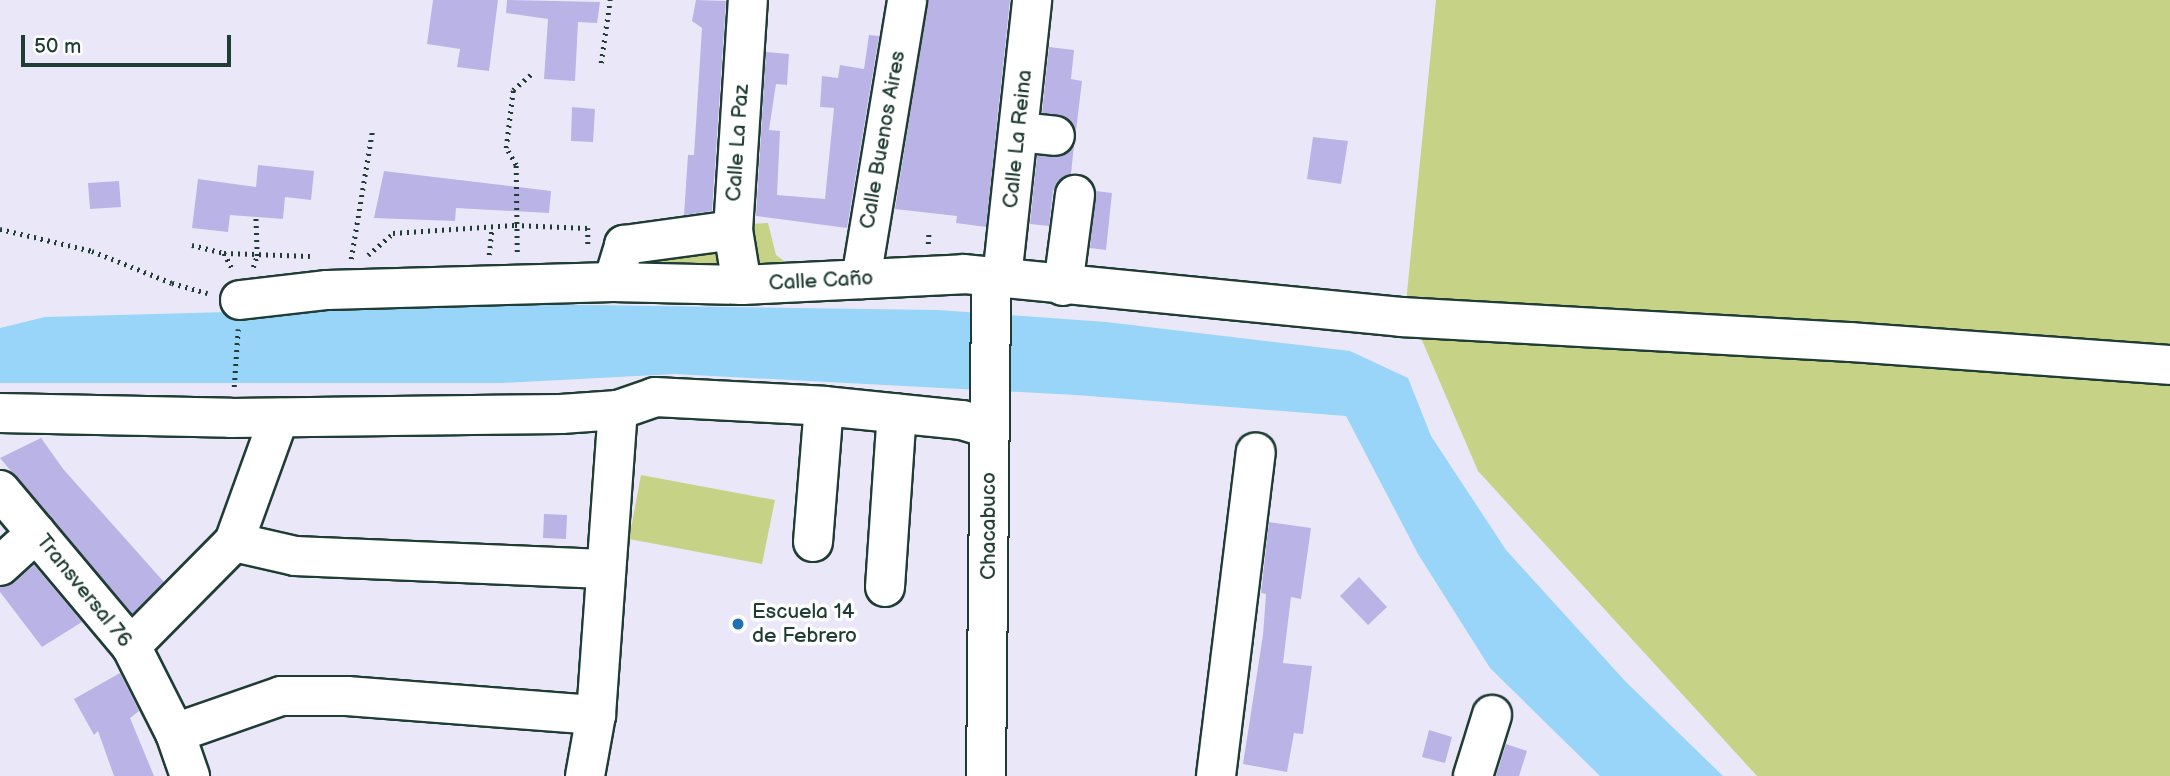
<!DOCTYPE html>
<meta charset="utf-8">
<style>
body{margin:0}
#map{position:relative;width:2170px;height:776px;overflow:hidden;background:#eae8f8;font-family:"Balsamiq Sans",sans-serif}
div>[style]{position:absolute}
.green>*{inset:0;background:#c6d387}
.water>*{inset:0;background:#99d4f9}
.building>*{inset:0;background:#bab4e6}
.path>*{height:4.5px;margin-top:-2.25px;transform-origin:0;background:repeating-linear-gradient(90deg,#1f3d34 0 2px,transparent 0 7px)}
.roads{filter:drop-shadow(2px 0 #1f3d34) drop-shadow(-2px 0 #1f3d34) drop-shadow(0 2px #1f3d34) drop-shadow(0 -2px #1f3d34)}
.minor>*{height:38px;margin:-19px;padding:0 19px;transform-origin:19px;border-radius:19px;background:#fff}
.dots>*{width:19px;height:19px;translate:-50% -50%;box-sizing:border-box;border:4px solid #fff;border-radius:50%}
span{translate:-50% -50%;white-space:nowrap;text-align:center;line-height:1.15;-webkit-text-stroke:7px #fff;paint-order:stroke}
.street-label{font-size:21px;color:#1f3d34}
.poi-label{font-size:21px;color:#1f3d34}
.left{translate:0 -50%;text-align:left}
.scale{position:absolute;left:21px;top:35px;width:210px;height:32px;box-sizing:border-box;border:4px solid #1f3d34;border-top:0;padding-left:9px;font-size:21px;line-height:24px;white-space:nowrap;color:#1f3d34;-webkit-text-stroke:5px #fff;paint-order:stroke}
</style>
<div id="map">
<div class="green">
<i style="clip-path:polygon(1436px 0,2170px 0,2170px 776px,1757px 776px,1478px 471px,1406px 303px)"></i>
<i style="clip-path:polygon(768px 223px,776px 255px,788px 264px,752px 277px,750px 224px)"></i>
<i style="clip-path:polygon(722px 241px,728px 267px,656px 265px,656px 258px)"></i>
<i style="clip-path:polygon(641px 475px,775px 500px,762px 564px,629px 539px)"></i>
</div>
<div class="water">
<i style="clip-path:polygon(519px 304px,938px 310px,1106px 322px,1350px 351px,1408px 378px,1431px 436px,1506px 550px,1625px 681px,1723px 776px,1600px 776px,1490px 668px,1418px 554px,1346px 416px,1076px 395px,675px 374px,501px 383px,0 383px,0 328px,45px 317px)"></i>
</div>
<div class="building">
<i style="clip-path:polygon(433px 0,498px 0,489px 71px,457px 67px,460px 49px,427px 44px)"></i>
<i style="clip-path:polygon(507px 0,600px 2px,597px 23px,578px 22px,575px 81px,544px 79px,548px 19px,506px 13px)"></i>
<i style="clip-path:polygon(696px 0,726px 1px,712px 211px,684px 215px,688px 155px,694px 155px,702px 28px,692px 21px)"></i>
<i style="clip-path:polygon(928px 0,1010px 0,986px 227px,956px 223px,957px 216px,895px 209px)"></i>
<i style="clip-path:polygon(869px 35px,879px 36px,847px 228px,756px 216px,766px 52px,789px 54px,787px 85px,776px 84px,769px 130px,780px 131px,777px 195px,825px 199px,834px 108px,820px 107px,822px 76px,838px 78px,840px 65px,864px 69px)"></i>
<i style="clip-path:polygon(1049px 47px,1074px 50px,1071px 79px,1082px 81px,1076px 131px,1067px 118px,1042px 113px)"></i>
<i style="clip-path:polygon(572px 107px,595px 109px,593px 142px,571px 141px)"></i>
<i style="clip-path:polygon(1313px 137px,1348px 141px,1341px 184px,1307px 179px)"></i>
<i style="clip-path:polygon(1074px 145px,1071px 174px,1058px 181px,1053px 191px,1049px 226px,1030px 224px,1037px 156px,1063px 156px)"></i>
<i style="clip-path:polygon(258px 165px,314px 171px,311px 200px,285px 197px,283px 219px,230px 215px,228px 232px,192px 228px,198px 179px,256px 187px)"></i>
<i style="clip-path:polygon(384px 171px,551px 191px,549px 213px,456px 208px,455px 221px,374px 218px)"></i>
<i style="clip-path:polygon(119px 181px,121px 207px,90px 209px,88px 183px)"></i>
<i style="clip-path:polygon(1096px 191px,1112px 193px,1106px 250px,1090px 248px)"></i>
<i style="clip-path:polygon(41px 438px,64px 470px,164px 582px,132px 614px,0 458px)"></i>
<i style="clip-path:polygon(544px 514px,567px 515px,566px 539px,543px 538px)"></i>
<i style="clip-path:polygon(1269px 522px,1311px 528px,1301px 599px,1291px 597px,1283px 663px,1312px 666px,1303px 734px,1294px 733px,1287px 772px,1243px 764px,1263px 635px,1266px 594px,1261px 593px)"></i>
<i style="clip-path:polygon(34px 565px,82px 622px,42px 647px,0 592px,0 587px,14px 583px)"></i>
<i style="clip-path:polygon(1359px 577px,1387px 607px,1368px 625px,1340px 596px)"></i>
<i style="clip-path:polygon(120px 673px,139px 711px,130px 718px,154px 776px,114px 776px,98px 731px,94px 735px,74px 699px)"></i>
<i style="clip-path:polygon(1429px 730px,1452px 737px,1445px 763px,1422px 757px)"></i>
<i style="clip-path:polygon(1506px 744px,1527px 751px,1519px 776px,1496px 776px)"></i>
</div>
<div class="path">
<i style="left:601px;top:63px;width:64px;rotate:-81.9deg"></i>
<i style="left:0;top:229px;width:95px;rotate:13.4deg"></i>
<i style="left:92px;top:251px;width:86px;rotate:21.8deg"></i>
<i style="left:172px;top:283px;width:37px;rotate:16deg"></i>
<i style="left:928px;top:244px;width:13px;rotate:-86deg"></i>
<i style="left:192px;top:245px;width:33px;rotate:14deg"></i>
<i style="left:224px;top:253px;width:19px;rotate:62deg"></i>
<i style="left:517px;top:252px;width:87px;rotate:-90.7deg"></i>
<i style="left:516px;top:165px;width:20px;rotate:-120deg"></i>
<i style="left:506px;top:148px;width:58px;rotate:-83.1deg"></i>
<i style="left:513px;top:90px;width:28px;rotate:-41deg"></i>
<i style="left:224px;top:253px;width:86px;rotate:2deg"></i>
<i style="left:368px;top:255px;width:33px;rotate:-41deg"></i>
<i style="left:393px;top:233px;width:122px;rotate:-3.8deg"></i>
<i style="left:515px;top:225px;width:73px;rotate:2.4deg"></i>
<i style="left:588px;top:228px;width:18px;rotate:90deg"></i>
<i style="left:489px;top:255px;width:27px;rotate:-84deg"></i>
<i style="left:351px;top:259px;width:129px;rotate:-80.6deg"></i>
<i style="left:253px;top:267px;width:12px;rotate:-70deg"></i>
<i style="left:257px;top:256px;width:38px;rotate:-92deg"></i>
<i style="left:234px;top:387px;width:58px;rotate:-86.1deg"></i>
</div>
<div class="roads">
<div class="minor">
<i style="left:1019px;top:132px;width:36px;rotate:6deg"></i>
<i style="left:1002px;top:278px;width:280px;rotate:-83.8deg"></i>
<i style="left:861px;top:279px;width:283px;rotate:-80.6deg"></i>
<i style="left:613px;top:282px;width:39px;rotate:-73deg"></i>
<i style="left:624px;top:245px;width:110px;rotate:-7.8deg"></i>
<i style="left:742px;top:285px;width:56px;rotate:-99.3deg"></i>
<i style="left:733px;top:230px;width:230px;rotate:-86.3deg"></i>
<i style="left:1063px;top:286px;width:92px;rotate:-82.5deg"></i>
<i style="left:240px;top:300px;width:88px;rotate:-6.6deg"></i>
<i style="left:327px;top:290px;width:286px;rotate:-1.6deg"></i>
<i style="left:613px;top:282px;width:129px;rotate:1.3deg"></i>
<i style="left:742px;top:285px;width:222px;rotate:-2.8deg"></i>
<i style="left:964px;top:274px;width:440px;rotate:5.6deg"></i>
<i style="left:1402px;top:317px;width:449px;rotate:3.2deg"></i>
<i style="left:1850px;top:342px;width:321px;rotate:4.1deg"></i>
<i style="left:0;top:413px;width:231px;rotate:1.2deg"></i>
<i style="left:231px;top:418px;width:330px;rotate:-0.7deg"></i>
<i style="left:561px;top:414px;width:57px;rotate:-4deg"></i>
<i style="left:618px;top:410px;width:39px;rotate:-19deg"></i>
<i style="left:655px;top:397px;width:169px;rotate:3deg"></i>
<i style="left:824px;top:406px;width:139px;rotate:5.8deg"></i>
<i style="left:962px;top:420px;width:28px;rotate:17deg"></i>
<i style="left:0;top:490px;width:204px;rotate:50deg"></i>
<i style="left:131px;top:646px;width:97px;rotate:63.2deg"></i>
<i style="left:175px;top:733px;width:46px;rotate:70.8deg"></i>
<i style="left:234px;top:542px;width:63px;rotate:12.9deg"></i>
<i style="left:295px;top:556px;width:309px;rotate:2.4deg"></i>
<i style="left:813px;top:542px;width:136px;rotate:-85.4deg"></i>
<i style="left:0;top:566px;width:49px;rotate:-42.5deg"></i>
<i style="left:885px;top:587px;width:174px;rotate:-86.1deg"></i>
<i style="left:131px;top:646px;width:146px;rotate:-45.3deg"></i>
<i style="left:234px;top:542px;width:132px;rotate:-70.1deg"></i>
<i style="left:175px;top:733px;width:112px;rotate:-19.2deg"></i>
<i style="left:281px;top:696px;width:66px"></i>
<i style="left:347px;top:696px;width:250px;rotate:4.4deg"></i>
<i style="left:585px;top:776px;width:62px;rotate:-79.8deg"></i>
<i style="left:596px;top:715px;width:306px;rotate:-85.9deg"></i>
<i style="left:986px;top:776px;width:499px;rotate:-89.4deg"></i>
<i style="left:1216px;top:776px;width:326px;rotate:-83deg"></i>
<i style="left:1473px;top:776px;width:64px;rotate:-72.7deg"></i>
</div>
</div>
<div class="dots">
<i style="left:738px;top:624px;background:#1f6fb2"></i>
</div>
<div class="street-label">
<span style="left:1018px;top:139px;rotate:-84deg">Calle La Reina</span>
<span style="left:883px;top:140px;rotate:-80deg">Calle Buenos Aires</span>
<span style="left:738px;top:143px;rotate:-86deg">Calle La Paz</span>
<span style="left:821px;top:281px;rotate:-3deg">Calle Caño</span>
<span style="left:989px;top:526px;rotate:-90deg">Chacabuco</span>
<span style="left:84px;top:591px;rotate:51deg">Transversal 76</span>
</div>
<div class="poi-label">
<span class="left" style="left:752px;top:624px">Escuela 14<br>de Febrero</span>
</div>
<div class="scale">50 m</div>
</div>
